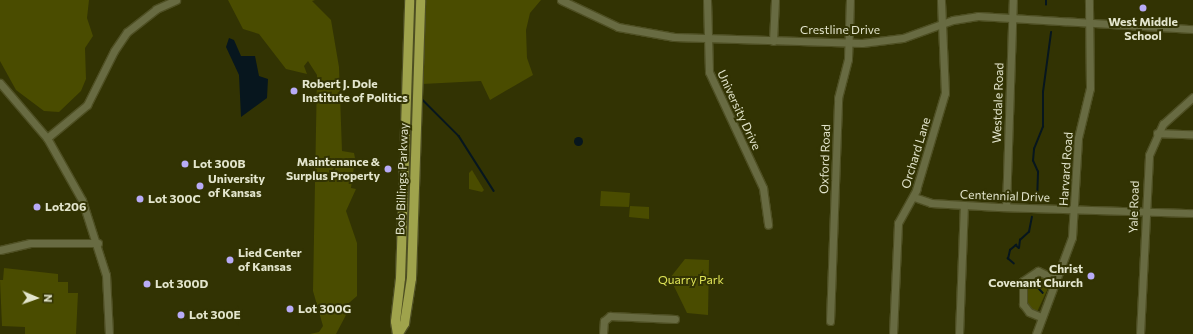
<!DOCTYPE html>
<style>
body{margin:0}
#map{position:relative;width:1193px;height:334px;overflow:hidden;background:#323303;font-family:Commissioner,sans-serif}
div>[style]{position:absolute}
.green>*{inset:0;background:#4a4c00}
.water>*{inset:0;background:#07161e}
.round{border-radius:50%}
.stream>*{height:1.5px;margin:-0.75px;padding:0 0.75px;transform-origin:0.75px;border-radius:0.75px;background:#07161e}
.roads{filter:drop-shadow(1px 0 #4e4f23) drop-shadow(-1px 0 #4e4f23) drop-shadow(0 1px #4e4f23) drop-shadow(0 -1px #4e4f23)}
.minor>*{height:7px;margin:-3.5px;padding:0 3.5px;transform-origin:3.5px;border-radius:3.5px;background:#686b42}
.major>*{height:9px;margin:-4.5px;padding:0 4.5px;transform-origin:4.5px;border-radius:4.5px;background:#9fa34c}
.dots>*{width:11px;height:11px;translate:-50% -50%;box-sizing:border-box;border:2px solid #323303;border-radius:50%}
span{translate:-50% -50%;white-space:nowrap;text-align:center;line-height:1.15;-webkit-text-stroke:4px #323303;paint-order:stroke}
.poi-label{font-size:12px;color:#e3e5cd;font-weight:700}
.left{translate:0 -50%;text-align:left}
.right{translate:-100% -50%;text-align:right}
.street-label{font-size:12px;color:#e3e5cd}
.park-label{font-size:12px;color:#e0e558}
.north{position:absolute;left:16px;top:278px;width:40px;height:40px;-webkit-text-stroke:3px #323303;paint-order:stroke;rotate:92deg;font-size:11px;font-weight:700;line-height:16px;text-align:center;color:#e3e5cd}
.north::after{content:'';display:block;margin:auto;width:14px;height:18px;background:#e3e5cd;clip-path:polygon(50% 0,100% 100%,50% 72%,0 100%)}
</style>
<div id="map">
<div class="green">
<i style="clip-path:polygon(0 0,89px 0,87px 18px,93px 36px,85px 48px,86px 79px,81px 91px,59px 112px,44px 111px,16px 90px,0 61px)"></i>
<i style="clip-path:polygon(228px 0,315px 0,312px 1px,331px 20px,339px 67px,342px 151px,354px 153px,355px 158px,351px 188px,356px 189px,346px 211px,357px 243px,357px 296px,343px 308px,346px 315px,336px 334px,310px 334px,319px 332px,323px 326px,313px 291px,317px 75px,308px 61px,304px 66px,307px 74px,286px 69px,259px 34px,243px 29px)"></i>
<i style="clip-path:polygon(423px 0,541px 0,530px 13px,526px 30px,527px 58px,533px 75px,490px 100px,481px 81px,422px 84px)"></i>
<i style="clip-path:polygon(472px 170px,484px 190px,482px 192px,469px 189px,469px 173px)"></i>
<i style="clip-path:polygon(601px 191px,630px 193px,629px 207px,600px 206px)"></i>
<i style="clip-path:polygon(630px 206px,649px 207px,649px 219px,629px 217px)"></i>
<i style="clip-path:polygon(685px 259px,709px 260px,708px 315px,687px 313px,670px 278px)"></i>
<i style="clip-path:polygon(4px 268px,58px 274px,58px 282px,68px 282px,68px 293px,78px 293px,76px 334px,25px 334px,25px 327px,2px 326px,0 280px,3px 280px)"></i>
<i style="clip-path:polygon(1039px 274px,1050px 284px,1037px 312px,1026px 304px,1024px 292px,1027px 281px)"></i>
</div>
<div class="water">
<i style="clip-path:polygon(229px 38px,234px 40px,241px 56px,255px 56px,259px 76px,268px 79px,267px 98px,241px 117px,239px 75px,226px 47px)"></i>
<i class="round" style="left:573.5px;top:136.5px;width:9px;height:9px"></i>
</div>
<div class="stream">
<i style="left:1046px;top:5px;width:5px;rotate:-90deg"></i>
<i style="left:423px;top:100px;width:51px;rotate:45deg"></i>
<i style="left:459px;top:136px;width:65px;rotate:57.5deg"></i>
<i style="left:1037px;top:202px;width:30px;rotate:-88deg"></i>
<i style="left:1038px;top:172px;width:12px;rotate:-114deg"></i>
<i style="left:1033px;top:161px;width:12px;rotate:-85deg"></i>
<i style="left:1034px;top:149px;width:24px;rotate:-68deg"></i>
<i style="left:1043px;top:127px;width:35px;rotate:-90deg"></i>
<i style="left:1043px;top:92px;width:60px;rotate:-82.3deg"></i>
<i style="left:1014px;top:264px;width:8px;rotate:-140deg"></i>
<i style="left:1008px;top:259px;width:9px;rotate:-77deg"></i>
<i style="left:1010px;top:250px;width:8px;rotate:-40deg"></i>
<i style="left:1016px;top:245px;width:4px;rotate:45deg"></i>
<i style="left:1019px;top:248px;width:8px;rotate:-83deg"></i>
<i style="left:1020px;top:240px;width:12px;rotate:-42deg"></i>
<i style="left:1029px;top:232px;width:15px;rotate:-79deg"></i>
<i style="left:1032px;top:281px;width:16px;rotate:47deg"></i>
</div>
<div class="roads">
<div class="minor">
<i style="left:561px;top:0;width:63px;rotate:25.3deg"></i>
<i style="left:618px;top:27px;width:57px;rotate:10.1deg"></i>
<i style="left:674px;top:37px;width:188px;rotate:1.8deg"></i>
<i style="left:862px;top:43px;width:41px;rotate:-7deg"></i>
<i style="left:903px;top:38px;width:53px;rotate:-19.8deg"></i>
<i style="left:953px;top:20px;width:25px;rotate:-9deg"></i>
<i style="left:978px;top:16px;width:215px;rotate:3.5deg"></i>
<i style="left:707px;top:0;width:72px;rotate:88.4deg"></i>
<i style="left:709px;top:72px;width:128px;rotate:65deg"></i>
<i style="left:763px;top:188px;width:37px;rotate:82deg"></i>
<i style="left:773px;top:41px;width:41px;rotate:-87.2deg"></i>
<i style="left:0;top:83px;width:72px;rotate:49.5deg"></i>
<i style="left:47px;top:138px;width:71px;rotate:60.6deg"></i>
<i style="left:82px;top:200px;width:79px;rotate:72.3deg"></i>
<i style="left:106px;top:275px;width:59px;rotate:87.1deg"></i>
<i style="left:1157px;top:133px;width:36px;rotate:2deg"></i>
<i style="left:47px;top:138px;width:52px;rotate:-39.5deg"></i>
<i style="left:87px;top:105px;width:60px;rotate:-63.4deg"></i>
<i style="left:114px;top:51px;width:23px;rotate:-56deg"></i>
<i style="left:127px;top:32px;width:37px;rotate:-38deg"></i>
<i style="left:156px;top:9px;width:22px;rotate:-24deg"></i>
<i style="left:914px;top:197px;width:18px;rotate:19deg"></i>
<i style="left:931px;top:203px;width:67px;rotate:3.4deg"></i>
<i style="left:998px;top:207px;width:195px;rotate:1.8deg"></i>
<i style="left:1006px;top:207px;width:207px;rotate:-88.1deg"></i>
<i style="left:0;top:250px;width:31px;rotate:-13deg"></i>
<i style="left:30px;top:243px;width:68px"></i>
<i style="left:1041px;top:317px;width:13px;rotate:-157deg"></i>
<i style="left:1029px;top:312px;width:10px;rotate:-127deg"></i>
<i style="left:1023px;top:304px;width:23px;rotate:-90deg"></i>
<i style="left:1023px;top:281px;width:18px;rotate:-34deg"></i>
<i style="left:1038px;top:271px;width:21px;rotate:25deg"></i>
<i style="left:830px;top:321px;width:223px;rotate:-87.9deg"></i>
<i style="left:838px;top:98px;width:40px;rotate:-75.6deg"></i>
<i style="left:848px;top:59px;width:59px;rotate:-88.1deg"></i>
<i style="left:603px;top:334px;width:13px;rotate:-86deg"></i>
<i style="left:604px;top:321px;width:8px;rotate:-40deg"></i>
<i style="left:610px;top:316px;width:65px;rotate:2.6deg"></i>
<i style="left:893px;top:334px;width:111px;rotate:-87.4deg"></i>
<i style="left:898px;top:223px;width:38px;rotate:-61deg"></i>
<i style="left:916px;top:190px;width:101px;rotate:-73.4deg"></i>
<i style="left:945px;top:93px;width:93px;rotate:-92.5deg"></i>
<i style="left:959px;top:334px;width:129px;rotate:-87.8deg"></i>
<i style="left:1036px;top:334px;width:103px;rotate:-69.6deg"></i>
<i style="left:1072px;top:237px;width:99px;rotate:-86.5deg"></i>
<i style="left:1078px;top:138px;width:51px;rotate:-76.5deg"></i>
<i style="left:1090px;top:88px;width:88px;rotate:-90.7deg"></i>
<i style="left:1140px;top:334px;width:179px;rotate:-87.1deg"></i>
<i style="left:1149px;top:155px;width:34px;rotate:-66deg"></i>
<i style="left:1163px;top:124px;width:40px;rotate:-42deg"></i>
</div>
<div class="major">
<i style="left:398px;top:333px;width:12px;rotate:-59deg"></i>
<i style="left:404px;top:323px;width:46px;rotate:-81.2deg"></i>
<i style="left:411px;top:278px;width:278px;rotate:-88.1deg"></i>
<i style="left:397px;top:334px;width:13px;rotate:-99deg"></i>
<i style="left:395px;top:321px;width:43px;rotate:-83.4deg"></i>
<i style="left:400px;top:278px;width:278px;rotate:-88.1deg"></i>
</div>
</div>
<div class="dots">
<i style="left:1143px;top:8px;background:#b8abf7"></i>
<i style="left:294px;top:91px;background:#b8abf7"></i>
<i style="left:185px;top:164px;background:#b8abf7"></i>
<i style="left:388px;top:169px;background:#b8abf7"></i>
<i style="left:200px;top:186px;background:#b8abf7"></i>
<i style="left:140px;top:199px;background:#b8abf7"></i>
<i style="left:37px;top:207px;background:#b8abf7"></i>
<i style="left:230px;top:260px;background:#b8abf7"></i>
<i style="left:1091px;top:276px;background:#b8abf7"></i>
<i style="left:147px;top:284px;background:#b8abf7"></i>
<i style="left:290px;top:309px;background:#b8abf7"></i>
<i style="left:181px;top:315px;background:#b8abf7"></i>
</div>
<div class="poi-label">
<span style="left:1143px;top:29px">West Middle<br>School</span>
<span class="left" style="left:302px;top:91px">Robert J. Dole<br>Institute of Politics</span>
<span class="right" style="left:380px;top:169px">Maintenance &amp;<br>Surplus Property</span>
<span class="left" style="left:193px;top:164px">Lot 300B</span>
<span class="left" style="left:208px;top:186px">University<br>of Kansas</span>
<span class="left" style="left:148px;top:199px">Lot 300C</span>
<span class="left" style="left:45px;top:207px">Lot206</span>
<span class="left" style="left:238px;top:260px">Lied Center<br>of Kansas</span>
<span class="right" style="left:1083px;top:276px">Christ<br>Covenant Church</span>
<span class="left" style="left:155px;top:284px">Lot 300D</span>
<span class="left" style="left:298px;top:309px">Lot 300G</span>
<span class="left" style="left:189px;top:315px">Lot 300E</span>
</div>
<div class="street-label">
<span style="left:840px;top:30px">Crestline Drive</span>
<span style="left:998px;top:103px;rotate:-88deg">Westdale Road</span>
<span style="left:739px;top:110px;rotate:65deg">University Drive</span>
<span style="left:916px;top:153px;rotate:-73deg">Orchard Lane</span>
<span style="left:825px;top:159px;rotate:-88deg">Oxford Road</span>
<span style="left:1066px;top:169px;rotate:-86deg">Harvard Road</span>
<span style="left:402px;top:179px;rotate:-88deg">Bob Billings Parkway</span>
<span style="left:1005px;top:196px;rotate:2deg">Centennial Drive</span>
<span style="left:1134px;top:207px;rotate:-88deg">Yale Road</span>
</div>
<div class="park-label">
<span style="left:691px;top:280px">Quarry Park</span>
</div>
<div class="north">N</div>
</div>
